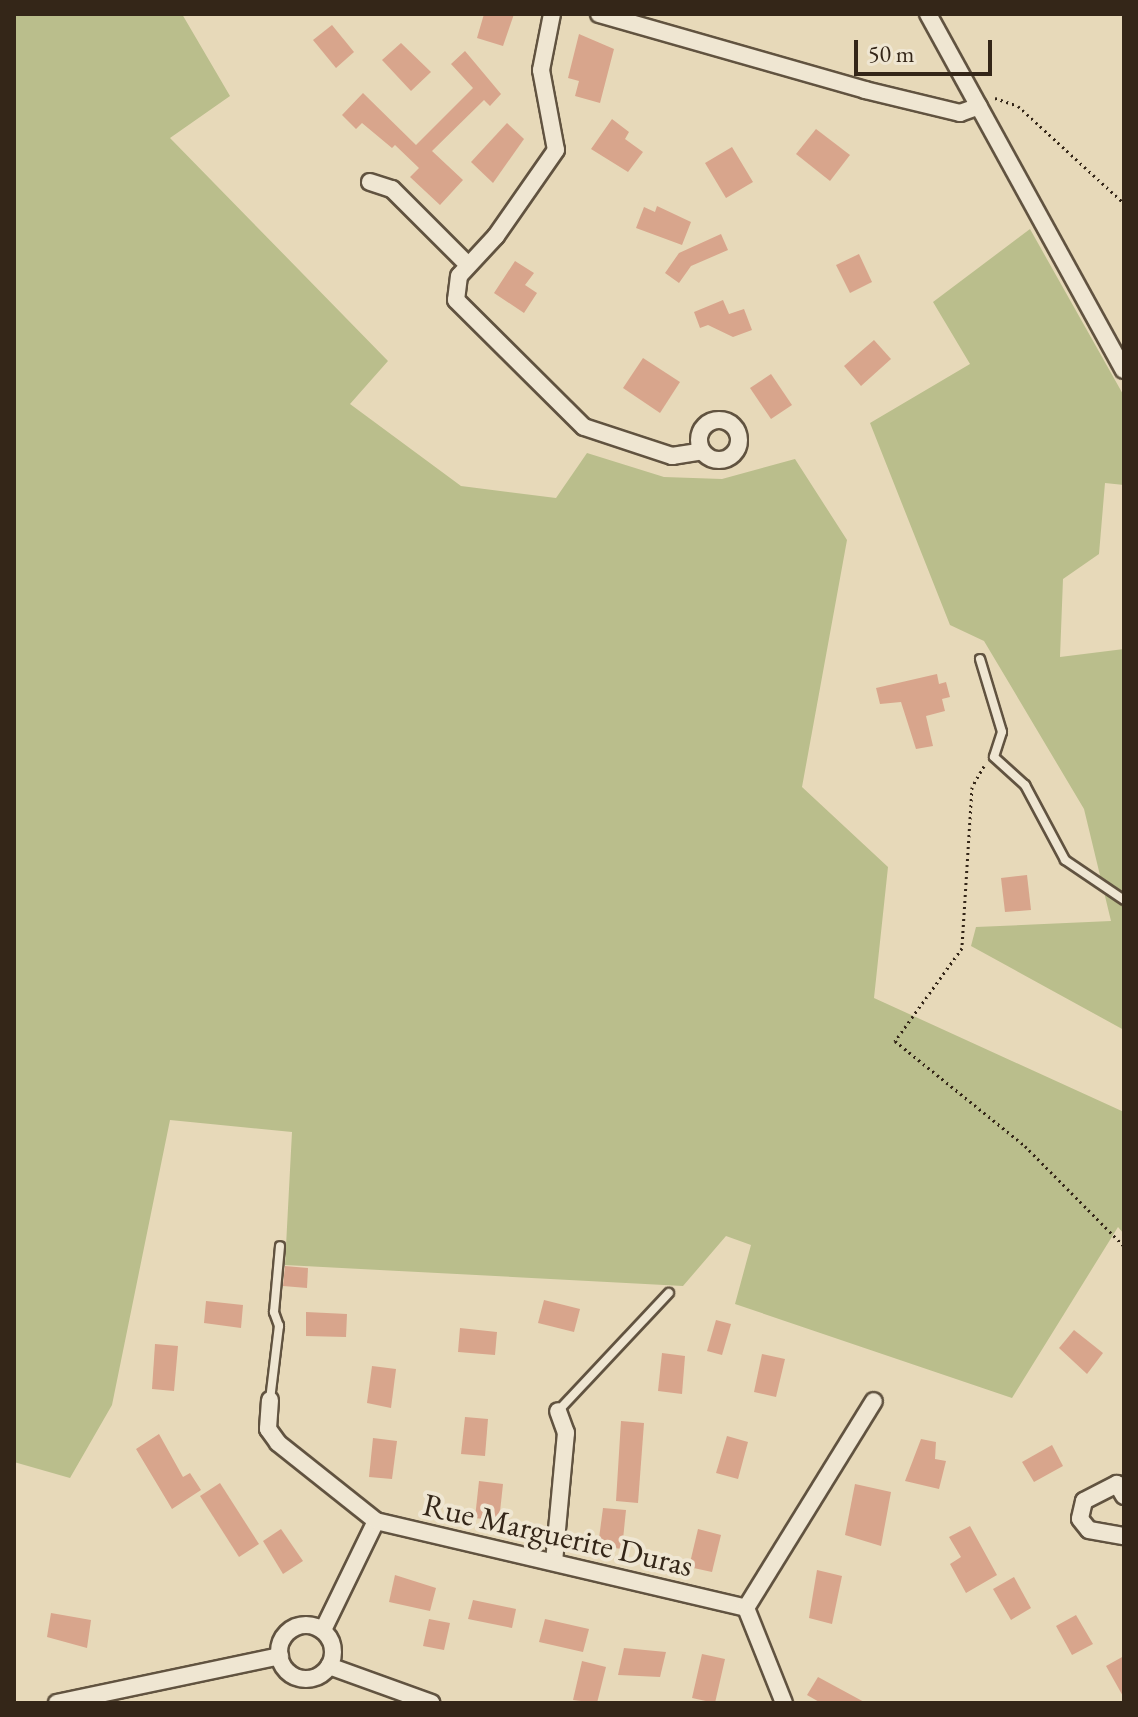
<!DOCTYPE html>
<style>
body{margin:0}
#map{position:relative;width:1138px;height:1717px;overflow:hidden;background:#e7d9b9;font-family:"EB Garamond",serif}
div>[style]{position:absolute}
.green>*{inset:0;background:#babe8c}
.building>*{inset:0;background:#d8a58c}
.path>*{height:3px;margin-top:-1.5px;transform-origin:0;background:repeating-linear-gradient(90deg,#342618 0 2px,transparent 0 6px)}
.roads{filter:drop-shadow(2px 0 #615340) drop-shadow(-2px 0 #615340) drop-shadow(0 2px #615340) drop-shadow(0 -2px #615340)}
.lane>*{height:8px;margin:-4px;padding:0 4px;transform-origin:4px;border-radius:4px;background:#efe6d2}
.street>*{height:16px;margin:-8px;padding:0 8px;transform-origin:8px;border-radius:8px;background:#efe6d2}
.street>.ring{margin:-8px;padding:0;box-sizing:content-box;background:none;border:16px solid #efe6d2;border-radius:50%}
span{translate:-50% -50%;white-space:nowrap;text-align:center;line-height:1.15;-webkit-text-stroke:8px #efe6d2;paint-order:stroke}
.street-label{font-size:32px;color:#342618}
.frame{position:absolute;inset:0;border:16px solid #342618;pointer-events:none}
.scale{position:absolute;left:854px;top:40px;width:138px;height:36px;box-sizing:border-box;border:4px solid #342618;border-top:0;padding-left:10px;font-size:24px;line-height:28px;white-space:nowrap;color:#342618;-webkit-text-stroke:6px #efe6d2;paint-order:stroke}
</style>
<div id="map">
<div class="green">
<i style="clip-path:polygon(14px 14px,182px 14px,230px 96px,170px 138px,388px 361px,350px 404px,461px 486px,556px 498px,587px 453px,664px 477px,722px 479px,795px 459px,847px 540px,802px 787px,888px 867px,874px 998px,1124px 1112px,1124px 1234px,1118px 1227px,1012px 1398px,735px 1304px,751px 1245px,726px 1236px,683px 1286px,285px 1265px,292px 1132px,170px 1120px,112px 1405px,70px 1478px,14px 1462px)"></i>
<i style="clip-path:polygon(1030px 229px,1124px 396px,1124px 485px,1105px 483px,1099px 554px,1063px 579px,1060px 657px,1124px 649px,1124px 1030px,971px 946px,976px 927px,1111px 921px,1084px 809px,984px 641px,950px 625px,870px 423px,970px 364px,933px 302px)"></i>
</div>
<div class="building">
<i style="clip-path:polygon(484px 14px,514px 14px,503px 46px,477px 38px)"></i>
<i style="clip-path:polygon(332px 25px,354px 52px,336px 68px,313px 40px)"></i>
<i style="clip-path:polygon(579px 34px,614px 49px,600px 103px,575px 96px,579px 81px,568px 78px)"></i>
<i style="clip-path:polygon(401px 43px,431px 72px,411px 91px,382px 60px)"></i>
<i style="clip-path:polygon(465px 51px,501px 94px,490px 106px,484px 100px,432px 151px,463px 180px,440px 205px,410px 177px,419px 168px,395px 145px,392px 148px,362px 123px,356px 129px,342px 115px,363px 93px,416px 145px,473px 88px,451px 64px)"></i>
<i style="clip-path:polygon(612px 119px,629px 132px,625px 139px,643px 152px,628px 172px,591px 149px)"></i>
<i style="clip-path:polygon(507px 123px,524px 139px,493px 183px,471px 162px)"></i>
<i style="clip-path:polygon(816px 129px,850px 155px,830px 181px,796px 154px)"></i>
<i style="clip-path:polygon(732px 147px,753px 182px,726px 198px,705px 163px)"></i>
<i style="clip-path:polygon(657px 206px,691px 222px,682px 245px,636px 228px,644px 207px,655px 212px)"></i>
<i style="clip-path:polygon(721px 234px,728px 250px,691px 266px,679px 283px,665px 273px,679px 253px)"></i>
<i style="clip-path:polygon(859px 254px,872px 282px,850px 293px,836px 265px)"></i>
<i style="clip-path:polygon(515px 261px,534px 273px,525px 285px,537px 293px,524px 313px,494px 293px)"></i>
<i style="clip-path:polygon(723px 300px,729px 314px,744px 309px,752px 330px,733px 337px,708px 325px,700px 328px,694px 312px)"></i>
<i style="clip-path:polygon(874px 340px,891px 359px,861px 386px,844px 366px)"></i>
<i style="clip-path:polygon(643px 358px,680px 382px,660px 413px,623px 388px)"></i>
<i style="clip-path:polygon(771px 374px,792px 405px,771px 419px,750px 388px)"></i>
<i style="clip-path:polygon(937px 674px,939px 684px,946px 682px,950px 697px,942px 699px,945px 711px,926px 716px,933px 746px,916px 749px,901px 702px,880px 704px,876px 688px)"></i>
<i style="clip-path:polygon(1027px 875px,1031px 910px,1005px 912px,1001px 878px)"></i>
<i style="clip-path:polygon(285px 1266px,308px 1268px,307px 1288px,283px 1286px)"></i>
<i style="clip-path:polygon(544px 1300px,580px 1309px,574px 1332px,538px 1323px)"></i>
<i style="clip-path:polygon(206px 1301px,243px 1305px,241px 1328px,204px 1323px)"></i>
<i style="clip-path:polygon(306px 1312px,347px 1314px,346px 1337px,306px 1336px)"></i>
<i style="clip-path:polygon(716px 1320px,731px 1324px,722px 1355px,707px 1351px)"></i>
<i style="clip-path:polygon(460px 1328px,497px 1332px,495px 1355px,458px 1352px)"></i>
<i style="clip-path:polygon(1074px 1330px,1103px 1353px,1087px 1374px,1059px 1348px)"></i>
<i style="clip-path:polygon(155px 1344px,178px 1346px,174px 1391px,152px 1389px)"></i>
<i style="clip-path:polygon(662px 1353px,685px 1356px,682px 1394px,658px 1391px)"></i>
<i style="clip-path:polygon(762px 1354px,785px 1359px,776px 1397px,754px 1392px)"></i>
<i style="clip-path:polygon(372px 1366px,396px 1369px,391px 1408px,367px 1403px)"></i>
<i style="clip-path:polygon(465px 1417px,488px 1419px,485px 1456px,461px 1454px)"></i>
<i style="clip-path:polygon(621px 1421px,644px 1423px,638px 1503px,616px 1501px)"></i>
<i style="clip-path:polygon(159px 1434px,183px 1477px,190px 1473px,201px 1490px,172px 1509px,136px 1449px)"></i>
<i style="clip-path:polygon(727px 1436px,748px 1442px,738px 1479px,716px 1473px)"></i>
<i style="clip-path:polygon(373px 1438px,397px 1441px,392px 1479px,369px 1477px)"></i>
<i style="clip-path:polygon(921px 1439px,936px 1442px,935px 1459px,946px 1461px,939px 1489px,905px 1481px)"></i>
<i style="clip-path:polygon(1052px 1445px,1063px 1466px,1034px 1482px,1022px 1462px)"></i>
<i style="clip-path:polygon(479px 1481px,503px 1484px,499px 1521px,475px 1518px)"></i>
<i style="clip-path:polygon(220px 1483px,259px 1544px,239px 1557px,200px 1496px)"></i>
<i style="clip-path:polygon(855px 1484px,891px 1492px,881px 1546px,845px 1535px)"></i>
<i style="clip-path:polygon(603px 1508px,626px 1510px,622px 1549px,598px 1546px)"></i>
<i style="clip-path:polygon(970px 1526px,997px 1575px,966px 1593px,950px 1564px,961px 1557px,949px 1537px)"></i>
<i style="clip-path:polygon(281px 1529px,303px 1561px,283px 1574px,263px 1541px)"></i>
<i style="clip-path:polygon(698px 1529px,721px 1535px,712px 1572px,689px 1567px)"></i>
<i style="clip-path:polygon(817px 1570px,842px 1576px,832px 1624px,809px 1618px)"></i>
<i style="clip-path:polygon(395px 1575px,436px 1588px,430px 1611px,389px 1602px)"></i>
<i style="clip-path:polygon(1014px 1577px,1031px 1608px,1011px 1620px,993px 1589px)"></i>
<i style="clip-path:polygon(473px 1600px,516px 1609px,512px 1628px,468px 1619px)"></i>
<i style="clip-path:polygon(51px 1613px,91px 1620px,87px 1648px,47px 1637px)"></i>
<i style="clip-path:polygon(1076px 1615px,1093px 1644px,1072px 1655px,1056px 1626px)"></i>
<i style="clip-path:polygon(429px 1619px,450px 1623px,444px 1650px,423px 1646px)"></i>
<i style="clip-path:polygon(545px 1619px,589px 1629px,583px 1652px,539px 1642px)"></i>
<i style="clip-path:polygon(624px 1648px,666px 1652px,660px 1677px,618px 1675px)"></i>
<i style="clip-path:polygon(702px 1654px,725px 1659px,715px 1703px,692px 1698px)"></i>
<i style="clip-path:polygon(1124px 1656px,1124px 1698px,1106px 1666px)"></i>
<i style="clip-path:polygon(582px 1661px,606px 1667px,597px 1703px,573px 1700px)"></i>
<i style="clip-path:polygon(818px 1677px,866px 1703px,821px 1703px,807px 1695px)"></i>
</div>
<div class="path">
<i style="left:995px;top:98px;width:24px;rotate:19deg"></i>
<i style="left:1018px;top:106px;width:144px;rotate:42.5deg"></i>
<i style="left:984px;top:766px;width:24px;rotate:120deg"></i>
<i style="left:972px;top:787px;width:161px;rotate:93.6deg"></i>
<i style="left:962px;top:948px;width:115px;rotate:125.8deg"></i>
<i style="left:895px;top:1041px;width:167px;rotate:38.9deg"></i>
<i style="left:1025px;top:1146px;width:141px;rotate:45.3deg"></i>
</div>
<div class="roads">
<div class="lane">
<i style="left:980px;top:659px;width:76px;rotate:73.2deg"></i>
<i style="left:1002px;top:732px;width:26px;rotate:108deg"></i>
<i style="left:994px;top:757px;width:42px;rotate:42.1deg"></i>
<i style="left:1025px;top:785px;width:85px;rotate:61.9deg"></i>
<i style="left:1065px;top:860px;width:71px;rotate:34.1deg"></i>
<i style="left:270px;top:1400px;width:75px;rotate:-83.1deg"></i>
<i style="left:279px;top:1326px;width:15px;rotate:-110deg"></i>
<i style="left:274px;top:1312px;width:66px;rotate:-84.8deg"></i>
<i style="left:558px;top:1411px;width:162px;rotate:-46.8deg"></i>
</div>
<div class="street">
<i style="left:552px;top:14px;width:57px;rotate:101.1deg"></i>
<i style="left:541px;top:70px;width:81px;rotate:79.4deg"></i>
<i style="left:556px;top:150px;width:105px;rotate:124.9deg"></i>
<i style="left:496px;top:236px;width:54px;rotate:132.8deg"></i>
<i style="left:459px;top:276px;width:24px;rotate:97deg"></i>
<i style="left:456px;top:300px;width:180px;rotate:44.8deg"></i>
<i style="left:584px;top:427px;width:93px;rotate:18.2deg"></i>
<i style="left:672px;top:456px;width:30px;rotate:-9deg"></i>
<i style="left:599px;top:14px;width:277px;rotate:15.9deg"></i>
<i style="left:865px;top:90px;width:98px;rotate:13.6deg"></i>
<i style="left:960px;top:113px;width:20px;rotate:-20deg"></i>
<i style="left:928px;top:14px;width:406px;rotate:61.2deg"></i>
<i style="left:370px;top:182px;width:23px;rotate:18deg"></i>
<i style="left:392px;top:189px;width:106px;rotate:45deg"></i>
<i class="ring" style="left:699px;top:420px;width:24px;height:24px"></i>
<i style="left:270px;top:1400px;width:29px;rotate:94deg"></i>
<i style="left:268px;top:1429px;width:17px;rotate:54deg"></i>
<i style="left:278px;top:1443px;width:125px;rotate:38.5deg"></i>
<i style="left:1124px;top:1496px;width:14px;rotate:-120deg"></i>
<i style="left:1117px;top:1484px;width:37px;rotate:153deg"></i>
<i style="left:1084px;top:1501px;width:18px;rotate:103deg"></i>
<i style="left:1080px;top:1519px;width:14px;rotate:51deg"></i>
<i style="left:1089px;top:1530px;width:36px;rotate:10deg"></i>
<i style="left:554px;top:1562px;width:130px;rotate:-84.7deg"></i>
<i style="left:566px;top:1433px;width:23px;rotate:-110deg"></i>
<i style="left:746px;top:1608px;width:243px;rotate:-58.3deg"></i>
<i class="ring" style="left:279px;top:1625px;width:38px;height:38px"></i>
<i style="left:323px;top:1630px;width:121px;rotate:-64.1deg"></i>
<i style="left:376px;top:1521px;width:380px;rotate:13.2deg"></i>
<i style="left:746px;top:1608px;width:102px;rotate:68.2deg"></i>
<i style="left:329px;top:1666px;width:109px;rotate:19.9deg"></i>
<i style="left:57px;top:1703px;width:228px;rotate:-11.9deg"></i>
</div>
</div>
<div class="street-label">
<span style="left:558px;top:1535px;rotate:13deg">Rue Marguerite Duras</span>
</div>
<div class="frame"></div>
<div class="scale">50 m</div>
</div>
